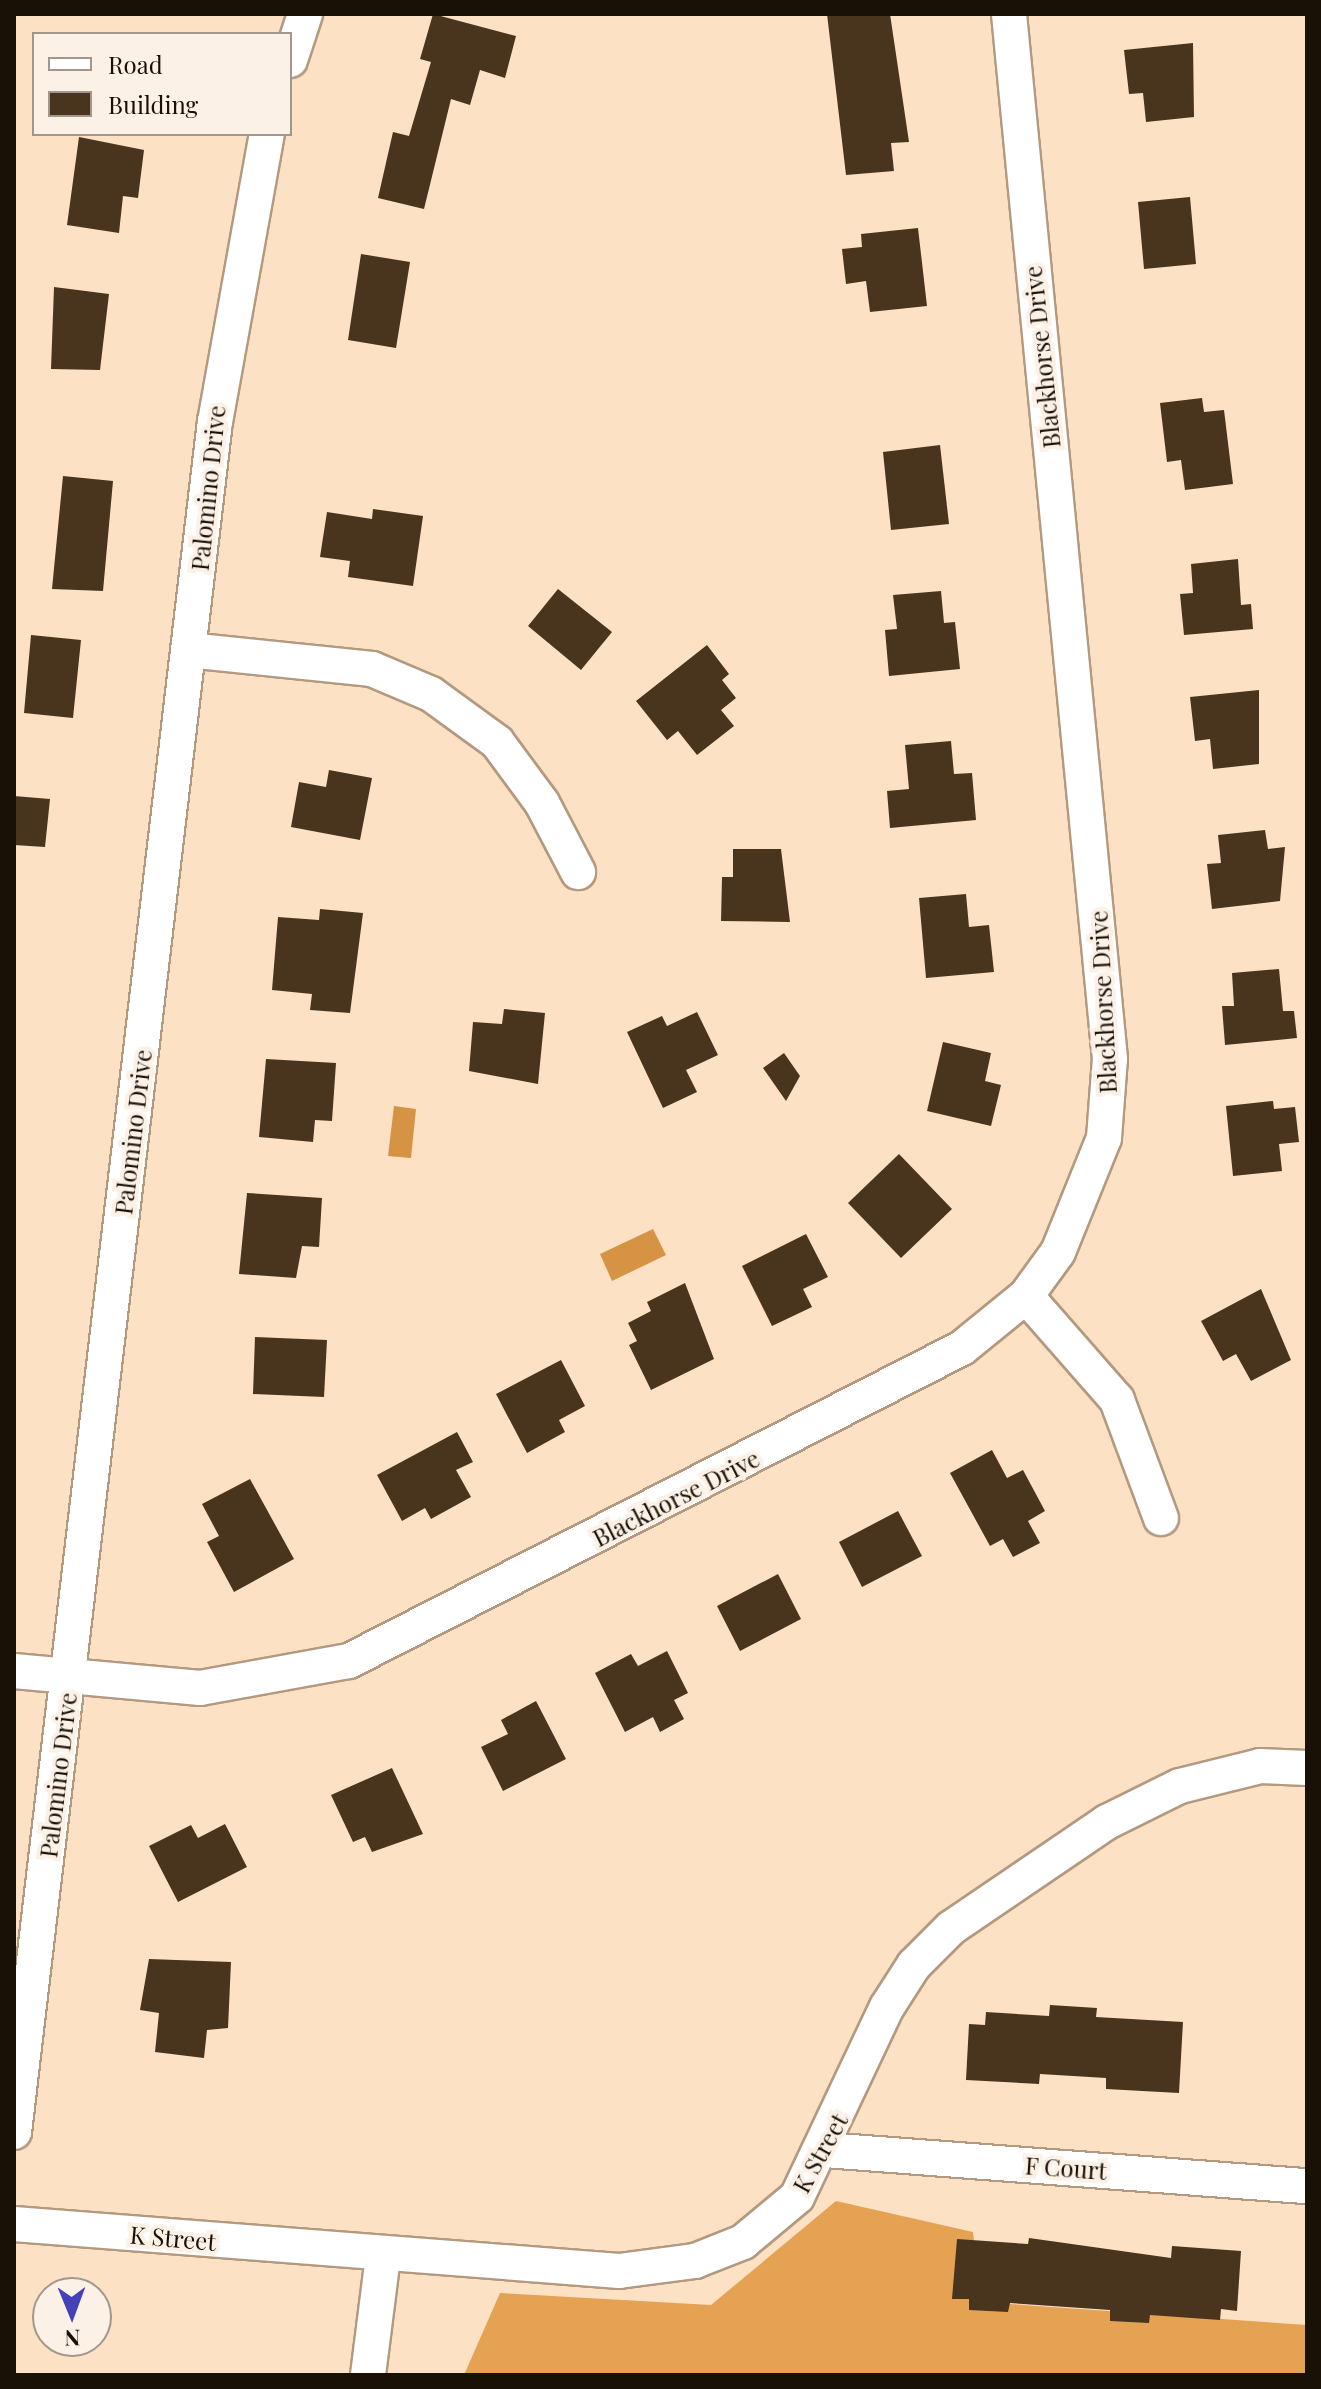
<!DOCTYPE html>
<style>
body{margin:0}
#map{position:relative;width:1321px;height:2389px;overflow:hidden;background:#fce1c5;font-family:"Playfair Display",serif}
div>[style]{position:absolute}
.forest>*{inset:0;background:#e6a253}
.water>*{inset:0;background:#d69343}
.building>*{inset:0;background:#49341d}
.roads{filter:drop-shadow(2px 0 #b2997f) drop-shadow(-2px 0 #b2997f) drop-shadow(0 2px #b2997f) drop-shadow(0 -2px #b2997f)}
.minor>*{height:34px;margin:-17px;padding:0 17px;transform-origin:17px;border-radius:17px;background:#fff}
span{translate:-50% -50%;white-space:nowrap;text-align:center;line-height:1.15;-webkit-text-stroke:8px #fcf1e6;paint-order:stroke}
.street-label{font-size:24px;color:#191006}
.frame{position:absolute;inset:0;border:16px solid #191006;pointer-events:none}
.legend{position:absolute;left:32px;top:32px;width:260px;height:104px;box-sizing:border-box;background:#fcf1e6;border:2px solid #a1978c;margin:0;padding:10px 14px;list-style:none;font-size:24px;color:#191006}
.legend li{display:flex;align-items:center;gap:16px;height:40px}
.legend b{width:40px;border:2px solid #a1978c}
.north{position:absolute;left:32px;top:2277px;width:80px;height:80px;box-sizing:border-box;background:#fcf1e6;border:2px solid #a1978c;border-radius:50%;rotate:179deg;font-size:22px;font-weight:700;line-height:32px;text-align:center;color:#191006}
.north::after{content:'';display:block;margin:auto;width:28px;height:36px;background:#4541b6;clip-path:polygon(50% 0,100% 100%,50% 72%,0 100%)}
</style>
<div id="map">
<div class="forest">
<i style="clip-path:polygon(836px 2201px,973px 2232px,981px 2302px,1307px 2325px,1307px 2375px,464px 2375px,500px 2293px,711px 2305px)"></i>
</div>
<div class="water">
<i style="clip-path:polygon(394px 1106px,416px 1109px,411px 1158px,388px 1156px)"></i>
<i style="clip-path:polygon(653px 1229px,666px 1255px,612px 1281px,600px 1254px)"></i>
</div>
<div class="building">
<i style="clip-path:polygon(433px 14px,516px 36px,505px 78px,480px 70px,470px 105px,451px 99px,424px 209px,378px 198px,393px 132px,409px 136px,431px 62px,420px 59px)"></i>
<i style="clip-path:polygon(827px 14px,890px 14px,909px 142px,891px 143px,894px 171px,846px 175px)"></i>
<i style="clip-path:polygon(1193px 43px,1194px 117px,1146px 122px,1143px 93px,1129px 94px,1124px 50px)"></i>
<i style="clip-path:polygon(79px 137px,144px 150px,138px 198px,123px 196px,119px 233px,67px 225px)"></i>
<i style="clip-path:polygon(1190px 197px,1196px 264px,1144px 269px,1138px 202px)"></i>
<i style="clip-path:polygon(918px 228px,927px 306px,870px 312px,866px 281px,846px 284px,842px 249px,862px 247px,861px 234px)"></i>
<i style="clip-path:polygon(361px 254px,410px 262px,396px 348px,348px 340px)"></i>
<i style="clip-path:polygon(54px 287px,109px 294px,100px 370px,51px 369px)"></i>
<i style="clip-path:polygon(1202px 398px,1204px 412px,1224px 410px,1233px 484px,1185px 490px,1181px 460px,1167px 462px,1160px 403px)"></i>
<i style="clip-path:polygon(940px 445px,949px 524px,891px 530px,883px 452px)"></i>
<i style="clip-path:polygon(63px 476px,113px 481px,103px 591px,52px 589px)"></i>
<i style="clip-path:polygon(373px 509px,423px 516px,413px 586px,348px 577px,350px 561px,320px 557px,327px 512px,372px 519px)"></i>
<i style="clip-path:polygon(1238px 559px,1241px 605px,1251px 604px,1253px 629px,1184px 635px,1180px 594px,1193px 593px,1191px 564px)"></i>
<i style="clip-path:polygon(558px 589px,612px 632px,581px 670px,528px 626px)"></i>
<i style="clip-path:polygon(941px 591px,944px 623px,955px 622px,960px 669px,889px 676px,885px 630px,897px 629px,893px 595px)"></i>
<i style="clip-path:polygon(31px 635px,81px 640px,73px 718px,24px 713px)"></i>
<i style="clip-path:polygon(707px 645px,729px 674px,722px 680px,736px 698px,721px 710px,734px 726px,697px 755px,678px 731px,667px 740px,636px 701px)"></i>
<i style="clip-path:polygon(1259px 690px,1259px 764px,1213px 769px,1210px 739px,1195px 741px,1190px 697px)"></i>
<i style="clip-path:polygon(951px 741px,954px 774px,972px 773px,976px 820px,890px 828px,887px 791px,909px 789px,905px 745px)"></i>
<i style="clip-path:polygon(329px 770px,372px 778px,360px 840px,291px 827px,299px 782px,326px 787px)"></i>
<i style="clip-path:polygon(14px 796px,50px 799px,45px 847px,14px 845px)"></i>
<i style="clip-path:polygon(1265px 830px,1268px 849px,1285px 847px,1280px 901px,1212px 909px,1207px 864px,1221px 863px,1218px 835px)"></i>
<i style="clip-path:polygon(733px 849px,781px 849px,790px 922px,721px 921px,722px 877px,733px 877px)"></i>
<i style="clip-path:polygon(966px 894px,969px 927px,989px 925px,994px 972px,926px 978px,919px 898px)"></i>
<i style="clip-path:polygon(320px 909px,363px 913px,350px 1013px,310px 1010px,312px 994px,272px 990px,278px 917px,319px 920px)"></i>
<i style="clip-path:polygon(1279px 969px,1283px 1011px,1294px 1011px,1297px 1038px,1225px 1045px,1222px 1006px,1234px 1006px,1232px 973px)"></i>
<i style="clip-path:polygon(504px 1009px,545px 1013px,538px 1084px,469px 1071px,473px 1022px,502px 1024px)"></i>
<i style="clip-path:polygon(697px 1012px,718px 1055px,686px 1070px,697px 1092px,663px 1108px,627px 1032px,662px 1016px,667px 1026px)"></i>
<i style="clip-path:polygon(943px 1042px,991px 1053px,985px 1081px,1001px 1085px,991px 1126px,927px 1111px)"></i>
<i style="clip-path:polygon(784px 1053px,800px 1076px,786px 1101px,763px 1068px)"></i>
<i style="clip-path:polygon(266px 1059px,336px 1063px,332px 1121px,315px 1120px,313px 1142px,259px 1137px)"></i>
<i style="clip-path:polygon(1273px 1101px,1274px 1109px,1295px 1107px,1299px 1142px,1279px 1144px,1282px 1171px,1233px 1176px,1226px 1106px)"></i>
<i style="clip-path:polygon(899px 1154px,952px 1209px,901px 1258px,848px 1203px)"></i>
<i style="clip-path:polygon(247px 1193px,322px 1198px,319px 1247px,302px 1246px,296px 1278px,239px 1274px)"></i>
<i style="clip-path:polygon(806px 1234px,828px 1277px,803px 1289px,812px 1307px,772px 1326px,742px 1266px)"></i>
<i style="clip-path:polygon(685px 1283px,714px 1359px,651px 1390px,629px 1345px,637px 1341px,628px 1323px,651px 1311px,647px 1302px)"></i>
<i style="clip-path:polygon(1261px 1289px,1291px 1360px,1251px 1381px,1236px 1354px,1223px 1361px,1201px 1321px)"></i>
<i style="clip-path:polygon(255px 1337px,327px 1340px,324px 1397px,253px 1394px)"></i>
<i style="clip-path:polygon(561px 1360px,585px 1406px,559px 1420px,565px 1432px,527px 1453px,496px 1394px)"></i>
<i style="clip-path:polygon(457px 1432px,473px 1462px,456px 1470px,471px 1497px,431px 1519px,425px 1508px,402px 1521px,377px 1475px)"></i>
<i style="clip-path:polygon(992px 1450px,1007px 1478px,1023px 1470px,1045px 1511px,1028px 1521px,1040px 1543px,1013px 1557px,1003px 1539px,990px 1546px,950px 1473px)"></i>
<i style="clip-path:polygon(250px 1479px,294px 1559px,234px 1592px,207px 1542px,219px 1536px,202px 1504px)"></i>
<i style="clip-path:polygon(898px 1511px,922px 1556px,862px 1587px,839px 1542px)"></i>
<i style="clip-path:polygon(778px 1574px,801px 1619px,740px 1651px,717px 1606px)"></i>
<i style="clip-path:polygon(667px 1651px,688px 1693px,674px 1700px,684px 1719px,660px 1732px,653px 1717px,625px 1732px,595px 1673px,631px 1654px,638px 1666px)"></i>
<i style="clip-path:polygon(536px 1701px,566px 1759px,503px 1791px,481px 1747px,508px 1734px,501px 1720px)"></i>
<i style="clip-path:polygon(392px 1768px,423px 1834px,372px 1852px,365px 1837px,353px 1842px,331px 1795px)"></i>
<i style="clip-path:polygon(225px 1824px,247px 1867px,178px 1902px,149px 1846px,191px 1825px,198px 1838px)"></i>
<i style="clip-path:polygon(149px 1959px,231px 1962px,228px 2028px,207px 2030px,204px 2058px,155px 2052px,159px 2013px,140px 2010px)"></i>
<i style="clip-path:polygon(1050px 2005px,1097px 2008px,1096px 2017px,1183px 2022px,1179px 2093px,1106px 2089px,1106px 2078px,1040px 2074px,1039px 2084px,966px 2080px,969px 2024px,985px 2025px,986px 2012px,1049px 2016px)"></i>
<i style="clip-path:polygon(1029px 2238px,1171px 2258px,1172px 2246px,1241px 2251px,1237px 2311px,1221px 2309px,1220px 2320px,1150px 2315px,1149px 2323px,1110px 2321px,1110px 2310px,1010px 2303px,1008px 2312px,969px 2310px,969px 2299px,952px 2299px,957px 2239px,1028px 2244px)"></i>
</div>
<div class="roads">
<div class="minor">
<i style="left:290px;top:60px;width:48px;rotate:-71.9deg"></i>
<i style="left:188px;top:650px;width:185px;rotate:5.9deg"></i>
<i style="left:372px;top:669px;width:64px;rotate:23deg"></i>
<i style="left:431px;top:694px;width:82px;rotate:36deg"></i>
<i style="left:497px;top:742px;width:76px;rotate:53.6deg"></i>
<i style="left:542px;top:803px;width:78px;rotate:62.4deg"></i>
<i style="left:1026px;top:1296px;width:138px;rotate:48.8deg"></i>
<i style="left:1117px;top:1400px;width:126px;rotate:69.6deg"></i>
<i style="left:14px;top:1671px;width:187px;rotate:5.2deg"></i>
<i style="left:200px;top:1688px;width:151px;rotate:-10.3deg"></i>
<i style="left:349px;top:1661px;width:688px;rotate:-27.05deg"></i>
<i style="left:962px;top:1348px;width:82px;rotate:-39.1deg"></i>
<i style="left:1026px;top:1296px;width:54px;rotate:-54deg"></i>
<i style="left:1058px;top:1252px;width:123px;rotate:-68deg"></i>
<i style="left:1104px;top:1138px;width:79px;rotate:-85.7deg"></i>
<i style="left:1110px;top:1059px;width:1050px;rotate:-95.52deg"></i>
<i style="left:14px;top:2132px;width:1722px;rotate:-83.3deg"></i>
<i style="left:215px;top:422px;width:293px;rotate:-79.8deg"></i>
<i style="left:825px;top:2150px;width:483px;rotate:4.3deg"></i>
<i style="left:14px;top:2224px;width:607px;rotate:4.44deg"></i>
<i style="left:619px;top:2271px;width:77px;rotate:-7.5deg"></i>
<i style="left:695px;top:2261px;width:52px;rotate:-21.6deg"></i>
<i style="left:743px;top:2242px;width:70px;rotate:-39.8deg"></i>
<i style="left:797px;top:2197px;width:210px;rotate:-64.7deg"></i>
<i style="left:887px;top:2007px;width:50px;rotate:-57.3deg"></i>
<i style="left:914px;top:1965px;width:52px;rotate:-45deg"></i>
<i style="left:951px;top:1928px;width:189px;rotate:-34.2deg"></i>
<i style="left:1107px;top:1822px;width:81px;rotate:-26.3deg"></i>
<i style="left:1180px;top:1786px;width:82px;rotate:-14deg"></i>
<i style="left:1260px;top:1766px;width:47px;rotate:2.4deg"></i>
<i style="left:368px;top:2375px;width:120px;rotate:-82.8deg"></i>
</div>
</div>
<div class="street-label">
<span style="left:1042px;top:357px;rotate:-96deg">Blackhorse Drive</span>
<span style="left:208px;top:488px;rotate:-84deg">Palomino Drive</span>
<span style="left:1103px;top:1002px;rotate:-93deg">Blackhorse Drive</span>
<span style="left:133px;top:1132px;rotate:-83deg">Palomino Drive</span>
<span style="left:676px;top:1498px;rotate:-27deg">Blackhorse Drive</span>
<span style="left:58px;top:1775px;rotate:-83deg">Palomino Drive</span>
<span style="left:820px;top:2153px;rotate:-61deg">K Street</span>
<span style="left:1066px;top:2168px;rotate:4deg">F Court</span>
<span style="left:173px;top:2238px;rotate:5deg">K Street</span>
</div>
<div class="frame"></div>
<ul class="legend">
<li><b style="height:10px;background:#fff"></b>Road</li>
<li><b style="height:22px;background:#49341d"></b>Building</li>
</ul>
<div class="north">N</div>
</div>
